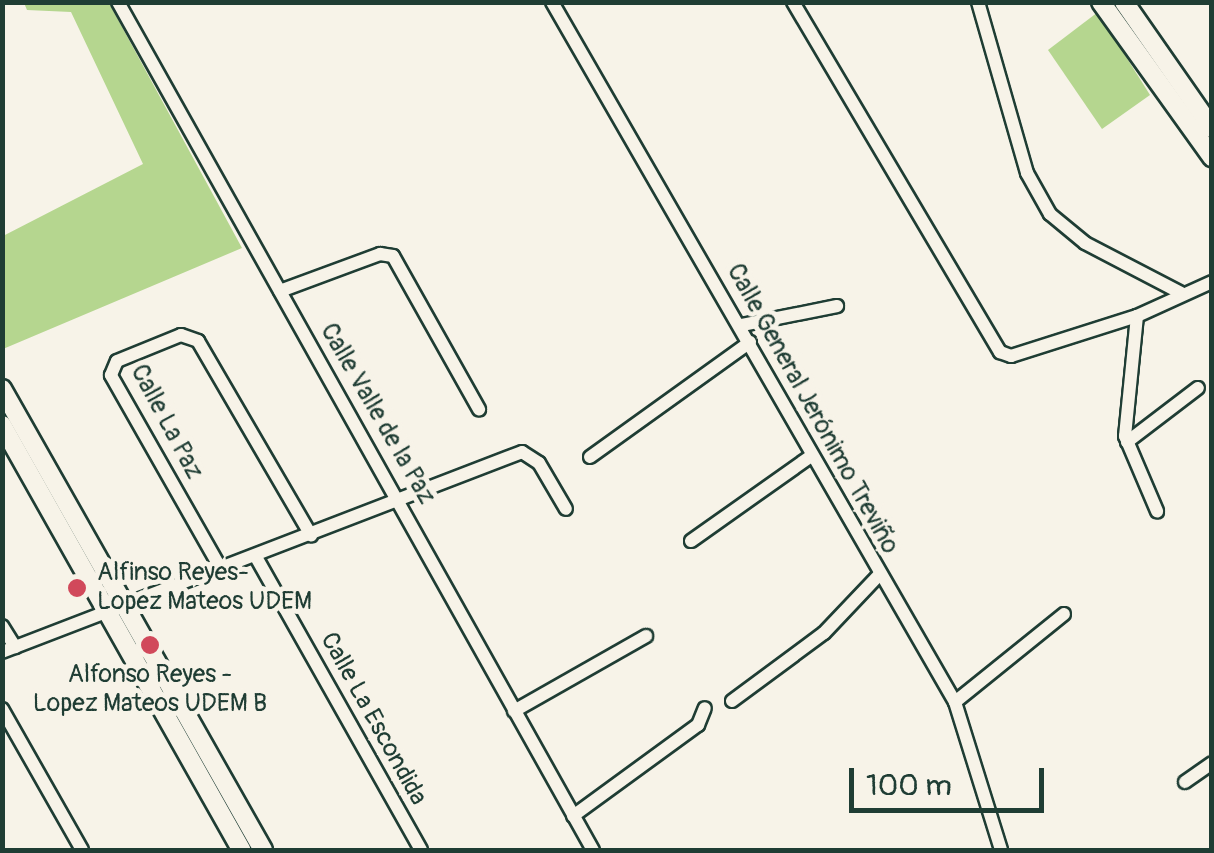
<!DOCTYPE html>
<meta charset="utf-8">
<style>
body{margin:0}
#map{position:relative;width:1214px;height:853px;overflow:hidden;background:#f7f3e8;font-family:Pangolin,sans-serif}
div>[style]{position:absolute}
.green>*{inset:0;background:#b5d68f}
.roads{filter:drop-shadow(2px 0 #1f3d34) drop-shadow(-2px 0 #1f3d34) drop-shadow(0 2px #1f3d34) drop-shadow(0 -2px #1f3d34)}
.street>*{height:12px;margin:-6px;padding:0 6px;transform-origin:6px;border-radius:6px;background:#f7f3e8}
.secondary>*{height:18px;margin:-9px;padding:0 9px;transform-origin:9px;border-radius:9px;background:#f7f3e8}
.dots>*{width:28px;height:28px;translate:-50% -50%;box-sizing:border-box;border:5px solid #f7f3e8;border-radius:50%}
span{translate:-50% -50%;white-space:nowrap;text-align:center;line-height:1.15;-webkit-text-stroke:10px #f7f3e8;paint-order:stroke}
.street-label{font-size:25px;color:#1f3d34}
.poi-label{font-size:25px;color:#1f3d34}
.left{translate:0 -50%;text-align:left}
.frame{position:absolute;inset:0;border:5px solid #1f3d34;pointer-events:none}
.scale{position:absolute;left:849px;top:768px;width:195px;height:45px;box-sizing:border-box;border:5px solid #1f3d34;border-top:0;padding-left:12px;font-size:30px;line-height:35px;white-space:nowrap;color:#1f3d34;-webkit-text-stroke:8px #f7f3e8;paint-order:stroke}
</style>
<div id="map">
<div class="green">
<i style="clip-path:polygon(24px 3px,109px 3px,242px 248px,3px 349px,3px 236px,143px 164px,71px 12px,27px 10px)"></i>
<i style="clip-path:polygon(1098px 12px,1150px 95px,1102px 129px,1048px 50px)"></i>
</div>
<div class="roads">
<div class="street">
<i style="left:118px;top:2px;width:972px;rotate:60.75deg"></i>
<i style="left:552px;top:2px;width:808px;rotate:60.07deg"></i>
<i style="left:955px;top:702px;width:155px;rotate:72.7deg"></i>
<i style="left:793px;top:2px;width:407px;rotate:59.4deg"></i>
<i style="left:1000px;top:352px;width:12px;rotate:20deg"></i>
<i style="left:1011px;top:356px;width:132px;rotate:-17.6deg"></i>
<i style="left:1137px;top:316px;width:82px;rotate:-24.4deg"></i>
<i style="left:978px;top:2px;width:178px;rotate:74deg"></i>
<i style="left:1027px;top:173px;width:47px;rotate:60.7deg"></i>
<i style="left:1050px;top:214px;width:45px;rotate:39.6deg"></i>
<i style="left:1085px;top:243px;width:108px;rotate:27.5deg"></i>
<i style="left:280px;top:291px;width:107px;rotate:-20.3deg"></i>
<i style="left:380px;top:254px;width:13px;rotate:9deg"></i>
<i style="left:393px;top:256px;width:176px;rotate:60.7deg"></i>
<i style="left:1137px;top:316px;width:121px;rotate:95.7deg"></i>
<i style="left:1125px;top:436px;width:82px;rotate:66.9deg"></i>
<i style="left:742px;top:325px;width:97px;rotate:-11.3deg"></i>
<i style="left:1127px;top:442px;width:89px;rotate:-37.3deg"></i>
<i style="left:590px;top:457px;width:197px;rotate:-35.7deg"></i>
<i style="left:691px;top:541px;width:147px;rotate:-35.3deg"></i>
<i style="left:256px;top:557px;width:336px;rotate:60.6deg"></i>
<i style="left:221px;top:569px;width:223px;rotate:-119.6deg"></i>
<i style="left:111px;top:375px;width:15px;rotate:-67deg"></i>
<i style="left:117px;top:361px;width:69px;rotate:-22.1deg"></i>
<i style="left:181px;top:335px;width:18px;rotate:19deg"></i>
<i style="left:198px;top:341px;width:225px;rotate:59.8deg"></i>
<i style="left:2px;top:626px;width:25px;rotate:58deg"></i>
<i style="left:2px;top:652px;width:557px;rotate:-21.04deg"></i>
<i style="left:522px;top:452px;width:20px;rotate:33deg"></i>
<i style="left:539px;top:463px;width:53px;rotate:59.6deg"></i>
<i style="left:732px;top:701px;width:114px;rotate:-36.5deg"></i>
<i style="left:824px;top:633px;width:79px;rotate:-46.5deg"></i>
<i style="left:955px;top:702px;width:140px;rotate:-38.9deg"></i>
<i style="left:2px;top:709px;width:162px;rotate:60.4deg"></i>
<i style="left:514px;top:711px;width:152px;rotate:-29.6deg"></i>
<i style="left:1185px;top:782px;width:33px;rotate:-35deg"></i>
<i style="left:573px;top:816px;width:155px;rotate:-36.1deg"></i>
<i style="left:698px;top:725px;width:18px;rotate:-68deg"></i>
</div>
<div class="secondary">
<i style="left:1101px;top:2px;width:191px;rotate:54.4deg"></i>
<i style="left:1124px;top:2px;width:154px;rotate:55.1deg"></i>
<i style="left:2px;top:389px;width:530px;rotate:60.48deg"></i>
<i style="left:2px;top:425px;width:488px;rotate:60.6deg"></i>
</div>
</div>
<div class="dots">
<i style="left:77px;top:588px;background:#d1495b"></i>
<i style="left:150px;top:645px;background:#d1495b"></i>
</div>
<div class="street-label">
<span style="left:812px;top:409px;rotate:61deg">Calle General Jerónimo Treviño</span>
<span style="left:377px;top:414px;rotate:60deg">Calle Valle de la Paz</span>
<span style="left:166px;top:422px;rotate:62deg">Calle La Paz</span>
<span style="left:373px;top:719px;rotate:61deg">Calle La Escondida</span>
</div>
<div class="poi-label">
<span class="left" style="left:97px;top:588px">Alfinso Reyes-<br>Lopez Mateos UDEM</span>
<span style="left:150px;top:690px">Alfonso Reyes -<br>Lopez Mateos UDEM B</span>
</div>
<div class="frame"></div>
<div class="scale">100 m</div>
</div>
